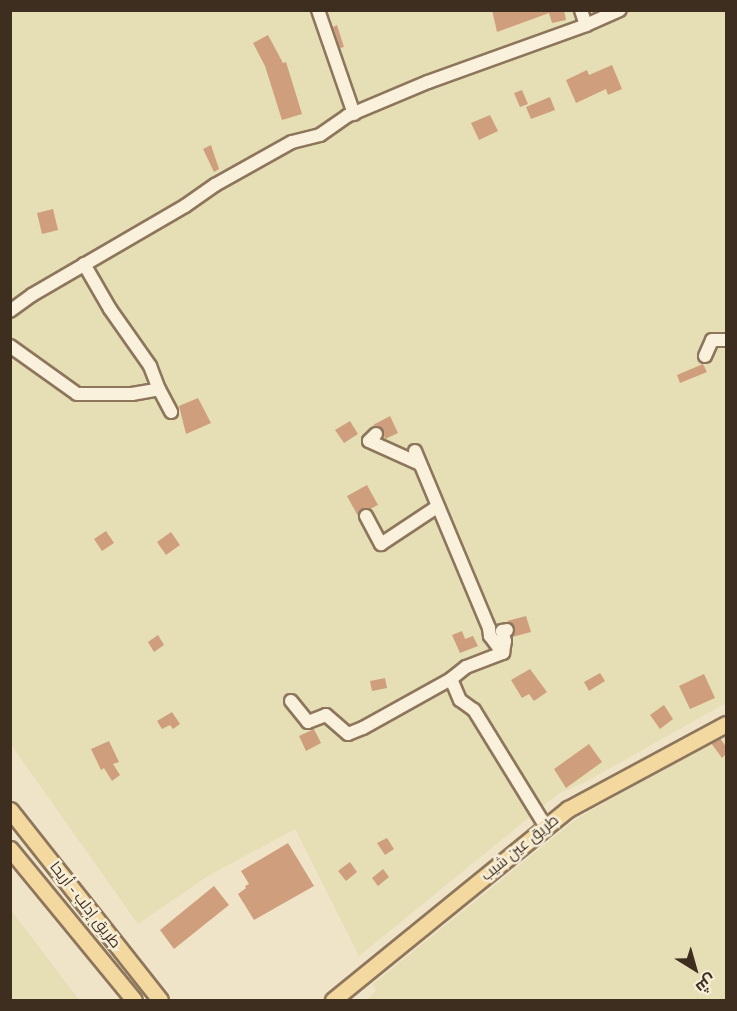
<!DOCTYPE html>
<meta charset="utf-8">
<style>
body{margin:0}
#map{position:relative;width:737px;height:1011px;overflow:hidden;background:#f0e4c8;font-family:"Times New Roman",Cairo,serif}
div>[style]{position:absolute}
.farmland>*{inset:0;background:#e6deb5}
.building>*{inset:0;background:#cf9f7d}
.roads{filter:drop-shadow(2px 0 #8d765c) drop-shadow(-2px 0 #8d765c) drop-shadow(0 2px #8d765c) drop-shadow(0 -2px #8d765c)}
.minor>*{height:12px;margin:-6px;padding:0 6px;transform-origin:6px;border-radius:6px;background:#faf1dc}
.major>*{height:15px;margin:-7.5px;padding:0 7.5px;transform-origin:7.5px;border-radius:7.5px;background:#f3d9a0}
span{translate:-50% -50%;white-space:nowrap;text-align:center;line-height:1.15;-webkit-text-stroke:5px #f7eed8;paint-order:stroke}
.street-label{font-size:15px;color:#3d2e20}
.frame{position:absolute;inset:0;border:12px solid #3d2e20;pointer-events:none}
.north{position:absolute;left:665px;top:939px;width:60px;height:60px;-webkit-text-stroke:4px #f7eed8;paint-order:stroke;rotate:143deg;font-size:16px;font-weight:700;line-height:24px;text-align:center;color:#3d2e20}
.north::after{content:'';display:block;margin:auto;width:21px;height:27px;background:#3d2e20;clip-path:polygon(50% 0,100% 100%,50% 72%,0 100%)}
</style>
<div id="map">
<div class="farmland">
<i style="clip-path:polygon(10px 11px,726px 11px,726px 703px,587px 781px,558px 794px,359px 956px,295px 829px,208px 876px,138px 924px,11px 745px)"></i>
<i style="clip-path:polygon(726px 732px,726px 1000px,366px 1000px,376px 991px,373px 984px,575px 820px)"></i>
<i style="clip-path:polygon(11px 910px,79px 1000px,11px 1000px)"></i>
</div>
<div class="building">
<i style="clip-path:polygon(492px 10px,564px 10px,566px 20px,552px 23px,549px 13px,497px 32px)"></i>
<i style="clip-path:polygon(337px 25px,344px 47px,340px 48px,333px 27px)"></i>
<i style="clip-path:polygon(268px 35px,283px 63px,286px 62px,302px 114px,282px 120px,265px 66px,253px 43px)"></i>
<i style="clip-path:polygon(612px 65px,622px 89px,608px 95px,606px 89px,576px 103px,566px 80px,587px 70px,589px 75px)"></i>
<i style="clip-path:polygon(522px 90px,528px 104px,520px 107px,514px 93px)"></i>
<i style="clip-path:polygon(550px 97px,555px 110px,531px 119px,526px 107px)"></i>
<i style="clip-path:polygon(490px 115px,498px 131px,479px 140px,471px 123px)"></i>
<i style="clip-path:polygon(211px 145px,219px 169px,214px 172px,203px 149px)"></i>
<i style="clip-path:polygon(53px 209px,58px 230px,42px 234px,37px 213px)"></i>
<i style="clip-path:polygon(703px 364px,707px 372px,680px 383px,677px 375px)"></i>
<i style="clip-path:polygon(198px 398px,211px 423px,186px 434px,179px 406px)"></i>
<i style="clip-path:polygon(390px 416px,398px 433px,385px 439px,382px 429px,373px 425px)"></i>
<i style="clip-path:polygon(350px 421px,358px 434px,344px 443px,335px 430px)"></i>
<i style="clip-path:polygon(367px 485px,378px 505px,370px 509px,362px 509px,358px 516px,347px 496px)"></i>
<i style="clip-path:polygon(106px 531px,114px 543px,102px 551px,94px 539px)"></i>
<i style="clip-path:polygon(171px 532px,180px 545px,166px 555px,157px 542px)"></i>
<i style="clip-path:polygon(526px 616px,531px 632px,512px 637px,515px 628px,507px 621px)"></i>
<i style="clip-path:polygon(462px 631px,465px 639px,473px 636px,478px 646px,460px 653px,452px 635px)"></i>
<i style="clip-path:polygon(158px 635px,164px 645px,154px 652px,148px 642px)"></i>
<i style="clip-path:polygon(530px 669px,547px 692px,534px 701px,529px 694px,522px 698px,511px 680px)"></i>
<i style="clip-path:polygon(600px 673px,605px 681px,589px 691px,584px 682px)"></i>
<i style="clip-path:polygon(704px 674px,715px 698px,690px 709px,679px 686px)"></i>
<i style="clip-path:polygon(385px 678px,387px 688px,372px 691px,370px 681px)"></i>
<i style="clip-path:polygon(664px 705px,673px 719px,660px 729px,650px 715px)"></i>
<i style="clip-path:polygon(172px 712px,180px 724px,173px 729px,170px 725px,162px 729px,157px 721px)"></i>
<i style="clip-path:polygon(314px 729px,321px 743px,306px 751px,299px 736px)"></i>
<i style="clip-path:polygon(720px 738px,726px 747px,726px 754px,722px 758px,711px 743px)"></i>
<i style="clip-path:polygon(109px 741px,119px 762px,113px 764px,120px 775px,112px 781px,104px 768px,101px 770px,91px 749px)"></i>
<i style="clip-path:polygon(589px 744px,602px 762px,566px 788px,554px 769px)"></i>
<i style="clip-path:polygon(387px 838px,394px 849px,385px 855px,377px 843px)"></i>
<i style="clip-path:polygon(288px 843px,314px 886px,254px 920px,238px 894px,246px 888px,245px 886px,249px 884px,241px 871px)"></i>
<i style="clip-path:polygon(350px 862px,357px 872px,346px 881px,338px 871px)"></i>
<i style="clip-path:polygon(383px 869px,389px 877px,378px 886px,372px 878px)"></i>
<i style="clip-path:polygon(214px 886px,229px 905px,174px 949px,160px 930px)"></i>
</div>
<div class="roads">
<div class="minor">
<i style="left:318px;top:10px;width:110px;rotate:70.9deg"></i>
<i style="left:581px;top:10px;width:16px;rotate:72deg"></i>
<i style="left:84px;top:264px;width:52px;rotate:60deg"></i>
<i style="left:110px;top:309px;width:70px;rotate:54.9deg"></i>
<i style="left:150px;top:366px;width:25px;rotate:69deg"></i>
<i style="left:10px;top:311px;width:27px;rotate:-36deg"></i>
<i style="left:32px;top:295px;width:177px;rotate:-30.2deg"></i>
<i style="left:185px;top:206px;width:37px;rotate:-35deg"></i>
<i style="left:215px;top:185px;width:88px;rotate:-29.2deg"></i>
<i style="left:292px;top:142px;width:29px;rotate:-14deg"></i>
<i style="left:320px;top:135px;width:33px;rotate:-35deg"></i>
<i style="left:347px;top:116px;width:88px;rotate:-22.8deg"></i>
<i style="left:428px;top:82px;width:168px;rotate:-19.8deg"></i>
<i style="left:586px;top:25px;width:37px;rotate:-24deg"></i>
<i style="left:10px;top:346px;width:82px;rotate:35.6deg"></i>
<i style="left:77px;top:394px;width:55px"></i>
<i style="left:132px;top:394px;width:27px;rotate:-10deg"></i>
<i style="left:159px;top:389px;width:26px;rotate:62deg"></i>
<i style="left:705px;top:356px;width:17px;rotate:-66deg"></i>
<i style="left:712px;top:340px;width:14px"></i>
<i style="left:376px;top:434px;width:10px;rotate:135deg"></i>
<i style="left:369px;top:441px;width:56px;rotate:24.3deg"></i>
<i style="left:415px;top:451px;width:192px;rotate:67.3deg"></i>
<i style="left:489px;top:628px;width:8px;rotate:83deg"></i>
<i style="left:490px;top:636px;width:21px;rotate:53deg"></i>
<i style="left:366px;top:516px;width:32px;rotate:62deg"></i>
<i style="left:381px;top:544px;width:67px;rotate:-33.5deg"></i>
<i style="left:451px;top:679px;width:19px;rotate:-39deg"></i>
<i style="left:466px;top:667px;width:40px;rotate:-21deg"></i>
<i style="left:503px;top:653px;width:12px;rotate:-81deg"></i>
<i style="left:505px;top:641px;width:10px;rotate:-107deg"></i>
<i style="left:502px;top:631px;width:5px;rotate:-11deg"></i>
<i style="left:291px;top:701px;width:27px;rotate:51deg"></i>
<i style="left:308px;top:722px;width:19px;rotate:-21deg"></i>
<i style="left:326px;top:715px;width:29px;rotate:41deg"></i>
<i style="left:348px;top:734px;width:16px;rotate:-22deg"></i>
<i style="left:363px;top:728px;width:101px;rotate:-29.1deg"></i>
<i style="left:451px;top:679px;width:23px;rotate:67deg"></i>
<i style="left:460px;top:700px;width:17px;rotate:36deg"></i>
<i style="left:474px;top:710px;width:137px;rotate:58.4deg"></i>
</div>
<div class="major">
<i style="left:10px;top:810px;width:242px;rotate:51.7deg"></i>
<i style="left:10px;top:849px;width:195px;rotate:50.6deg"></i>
<i style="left:333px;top:1000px;width:303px;rotate:-39.1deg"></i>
<i style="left:568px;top:809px;width:179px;rotate:-28.3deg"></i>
</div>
</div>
<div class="street-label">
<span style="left:520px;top:848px;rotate:-39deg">طريق عين شيب</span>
<span style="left:85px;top:905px;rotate:52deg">طريق إدلب - أريحا</span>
</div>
<div class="frame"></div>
<div class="north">ش</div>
</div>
